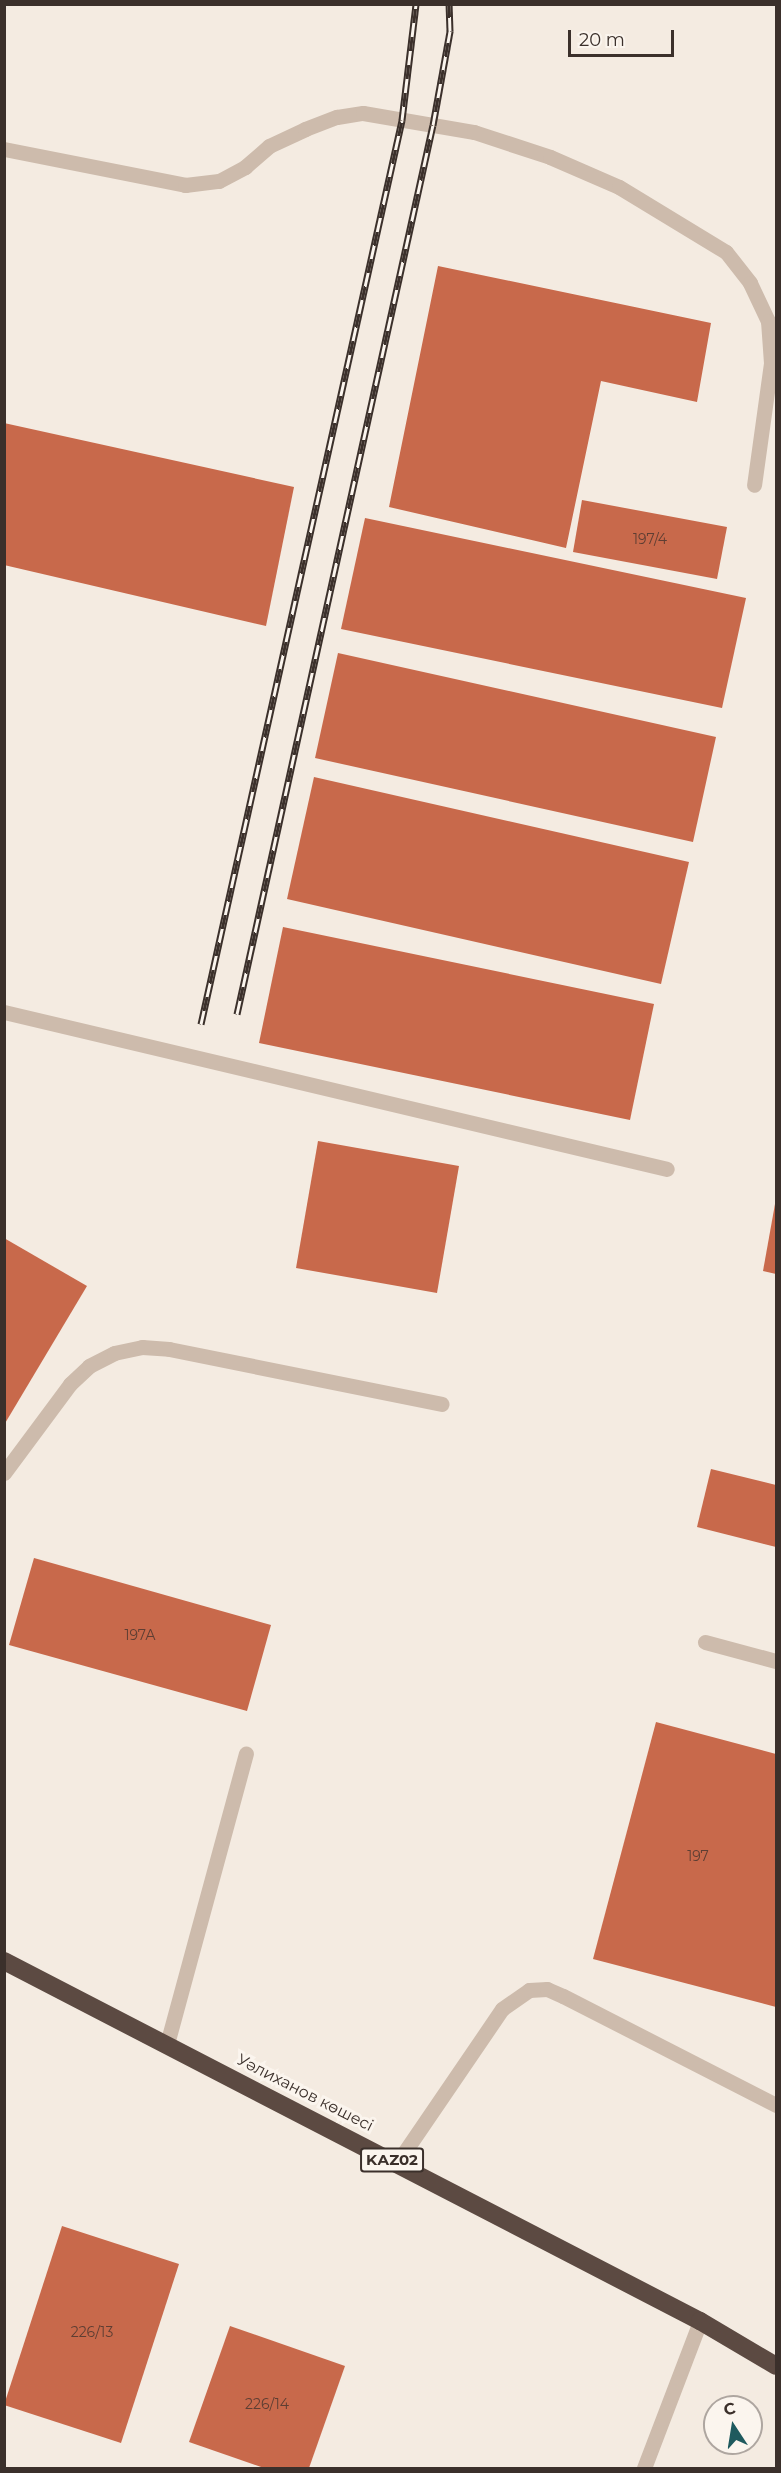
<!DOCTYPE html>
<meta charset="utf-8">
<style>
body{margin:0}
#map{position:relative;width:781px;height:2473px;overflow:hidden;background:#f4ebe1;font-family:Montserrat,sans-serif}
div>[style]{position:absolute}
.building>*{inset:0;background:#c8694b}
.lane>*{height:15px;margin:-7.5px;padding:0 7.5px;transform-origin:7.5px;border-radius:7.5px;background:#cdbbac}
.highway>*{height:18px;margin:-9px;padding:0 9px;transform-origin:9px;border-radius:9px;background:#5c4a42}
.rail>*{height:7px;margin-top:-3.5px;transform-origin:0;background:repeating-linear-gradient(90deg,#fbf5ee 0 14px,#3b302b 0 28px);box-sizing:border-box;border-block:2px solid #3b302b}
span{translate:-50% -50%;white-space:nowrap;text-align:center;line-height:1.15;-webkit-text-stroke:6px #fbf5ee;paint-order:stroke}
.number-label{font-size:14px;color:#5e3e33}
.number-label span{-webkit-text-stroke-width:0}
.shield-label span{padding:2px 4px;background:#fbf5ee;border:2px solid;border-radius:4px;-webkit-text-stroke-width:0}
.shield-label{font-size:15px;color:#3b302b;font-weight:700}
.street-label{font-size:16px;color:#3b302b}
.frame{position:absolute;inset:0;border:6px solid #3b302b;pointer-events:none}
.north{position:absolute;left:703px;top:2395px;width:60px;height:60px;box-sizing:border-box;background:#fbf5ee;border:2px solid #aea6a0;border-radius:50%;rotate:348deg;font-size:16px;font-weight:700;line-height:24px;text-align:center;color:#3b302b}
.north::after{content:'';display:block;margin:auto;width:21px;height:27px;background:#1f5a5e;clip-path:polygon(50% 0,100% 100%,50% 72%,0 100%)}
.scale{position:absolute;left:568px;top:30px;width:106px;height:27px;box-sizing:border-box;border:3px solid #3b302b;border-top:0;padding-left:8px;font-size:18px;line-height:21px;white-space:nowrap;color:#3b302b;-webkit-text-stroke:4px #fbf5ee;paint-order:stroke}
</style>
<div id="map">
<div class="building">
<i style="clip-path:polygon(438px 266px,711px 323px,697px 402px,601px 381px,566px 548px,389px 507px)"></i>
<i style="clip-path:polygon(4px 423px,294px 487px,266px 626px,4px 565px)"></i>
<i style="clip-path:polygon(582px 500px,727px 527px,717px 579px,573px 552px)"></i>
<i style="clip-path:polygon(365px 518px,746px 598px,722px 708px,341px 629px)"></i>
<i style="clip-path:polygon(338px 653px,716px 737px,693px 842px,315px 758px)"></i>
<i style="clip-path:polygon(314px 777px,689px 862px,661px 984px,287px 899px)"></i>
<i style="clip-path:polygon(283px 927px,654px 1004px,630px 1120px,259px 1043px)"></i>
<i style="clip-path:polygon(318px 1141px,459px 1166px,437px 1293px,296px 1268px)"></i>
<i style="clip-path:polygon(775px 1204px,776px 1204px,776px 1274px,763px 1271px)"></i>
<i style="clip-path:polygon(4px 1238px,87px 1286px,4px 1425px)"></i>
<i style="clip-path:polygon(711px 1469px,776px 1485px,776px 1547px,697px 1527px)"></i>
<i style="clip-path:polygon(34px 1558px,271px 1625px,247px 1711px,9px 1645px)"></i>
<i style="clip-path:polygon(656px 1722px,776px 1754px,776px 2007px,593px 1959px)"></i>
<i style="clip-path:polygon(62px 2226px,179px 2264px,121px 2443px,4px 2405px)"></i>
<i style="clip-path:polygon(230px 2326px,345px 2366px,309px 2468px,264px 2468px,189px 2442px)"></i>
</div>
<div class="lane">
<i style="left:4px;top:149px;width:185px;rotate:11.2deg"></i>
<i style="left:185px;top:185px;width:34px;rotate:-7deg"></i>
<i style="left:219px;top:181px;width:30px;rotate:-28deg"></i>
<i style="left:245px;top:167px;width:32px;rotate:-41deg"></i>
<i style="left:269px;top:146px;width:40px;rotate:-25deg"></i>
<i style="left:305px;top:129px;width:34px;rotate:-21deg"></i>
<i style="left:337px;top:117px;width:26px;rotate:-9deg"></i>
<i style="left:363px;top:113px;width:113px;rotate:9.7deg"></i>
<i style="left:474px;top:132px;width:80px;rotate:18.2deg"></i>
<i style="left:550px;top:157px;width:75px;rotate:23.5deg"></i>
<i style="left:619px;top:187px;width:125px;rotate:31.3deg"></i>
<i style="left:726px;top:252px;width:39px;rotate:52deg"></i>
<i style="left:750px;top:283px;width:42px;rotate:64.7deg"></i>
<i style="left:768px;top:321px;width:42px;rotate:85.9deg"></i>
<i style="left:771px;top:363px;width:123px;rotate:97.9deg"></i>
<i style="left:4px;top:1012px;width:681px;rotate:13.32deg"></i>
<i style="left:4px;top:1473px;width:111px;rotate:-53.4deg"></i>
<i style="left:70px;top:1384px;width:26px;rotate:-43deg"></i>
<i style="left:89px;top:1366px;width:28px;rotate:-27deg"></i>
<i style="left:114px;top:1353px;width:29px;rotate:-12deg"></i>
<i style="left:142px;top:1347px;width:27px;rotate:4deg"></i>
<i style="left:169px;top:1349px;width:278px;rotate:11.4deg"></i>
<i style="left:705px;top:1642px;width:73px;rotate:15deg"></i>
<i style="left:167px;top:2044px;width:301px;rotate:-74.8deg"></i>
<i style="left:397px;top:2163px;width:186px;rotate:-55.7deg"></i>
<i style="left:502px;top:2009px;width:33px;rotate:-35deg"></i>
<i style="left:529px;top:1990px;width:18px;rotate:-3deg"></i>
<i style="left:547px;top:1989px;width:17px;rotate:24deg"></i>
<i style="left:563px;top:1996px;width:239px;rotate:27.1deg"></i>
<i style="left:644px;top:2468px;width:157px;rotate:-69.1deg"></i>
</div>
<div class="highway">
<i style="left:4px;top:1961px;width:784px;rotate:27.35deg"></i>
<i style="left:700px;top:2321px;width:88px;rotate:30.6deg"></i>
</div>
<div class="rail">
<i style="left:237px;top:1014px;width:910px;rotate:-77.57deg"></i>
<i style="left:433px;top:125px;width:96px;rotate:-79.7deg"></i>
<i style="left:450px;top:31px;width:27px;rotate:-92deg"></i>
<i style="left:201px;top:1024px;width:926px;rotate:-77.46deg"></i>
<i style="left:402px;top:120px;width:117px;rotate:-83.1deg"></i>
</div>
<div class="number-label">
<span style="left:650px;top:539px">197/4</span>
<span style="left:140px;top:1635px">197А</span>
<span style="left:698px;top:1856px">197</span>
<span style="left:92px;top:2332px">226/13</span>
<span style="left:267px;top:2404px">226/14</span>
</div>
<div class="shield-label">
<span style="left:392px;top:2160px">KАZ02</span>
</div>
<div class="street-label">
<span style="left:305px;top:2093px;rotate:27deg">Уәлиханов көшесі</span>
</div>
<div class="frame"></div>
<div class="north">С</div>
<div class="scale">20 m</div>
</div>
